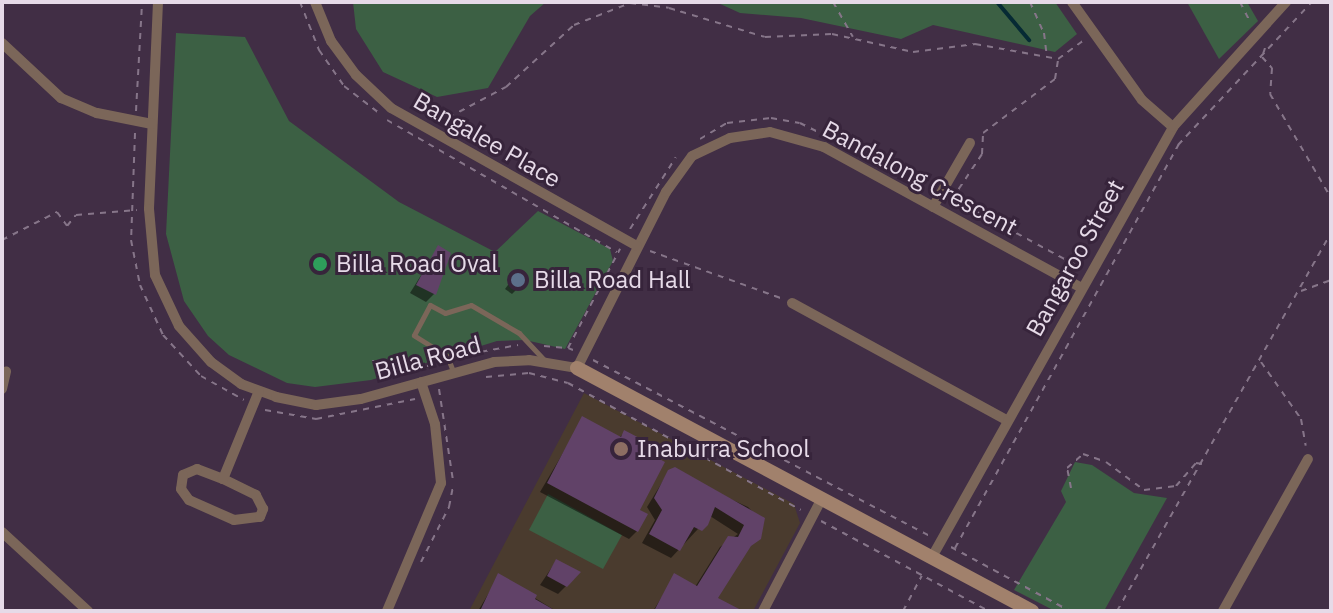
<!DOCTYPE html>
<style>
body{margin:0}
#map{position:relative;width:1333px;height:613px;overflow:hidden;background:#412e45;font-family:"IBM Plex Sans",sans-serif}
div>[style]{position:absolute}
.education>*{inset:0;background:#4a3b2e}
.green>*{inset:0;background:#3c6044}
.shadow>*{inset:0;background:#0007}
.stream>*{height:4px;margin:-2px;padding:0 2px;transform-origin:2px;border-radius:2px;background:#062a34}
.building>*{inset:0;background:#614268}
.path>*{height:2px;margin-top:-1px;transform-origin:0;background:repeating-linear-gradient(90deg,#867589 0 6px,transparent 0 12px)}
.lane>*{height:5px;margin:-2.5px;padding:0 2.5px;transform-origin:2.5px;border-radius:2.5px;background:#7b6659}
.street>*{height:10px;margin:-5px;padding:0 5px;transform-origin:5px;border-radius:5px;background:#7b6659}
.secondary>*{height:14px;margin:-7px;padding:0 7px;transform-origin:7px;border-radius:7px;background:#a1816c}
.dots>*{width:22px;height:22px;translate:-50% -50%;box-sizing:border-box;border:4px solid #37243b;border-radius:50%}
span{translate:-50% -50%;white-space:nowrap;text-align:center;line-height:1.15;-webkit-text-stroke:6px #37243b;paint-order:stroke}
.street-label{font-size:24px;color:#e6dae8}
.poi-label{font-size:24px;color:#e6dae8}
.left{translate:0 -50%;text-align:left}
.frame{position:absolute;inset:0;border:4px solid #e6dae8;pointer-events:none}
</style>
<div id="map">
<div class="education">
<i style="clip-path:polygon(584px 393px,794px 504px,800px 523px,753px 611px,469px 611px)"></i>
</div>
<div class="green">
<i style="clip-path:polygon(353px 2px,546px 2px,530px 16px,488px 88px,437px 97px,383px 72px,356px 29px)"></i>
<i style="clip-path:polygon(716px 2px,1055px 2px,1077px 34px,1055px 52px,933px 25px,901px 39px,801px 18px,740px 13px)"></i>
<i style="clip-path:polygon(1187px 2px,1247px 2px,1258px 21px,1219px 59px)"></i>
<i style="clip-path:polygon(176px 33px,245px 37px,289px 121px,399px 202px,495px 252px,538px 211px,610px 249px,613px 261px,565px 349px,525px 340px,497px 341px,371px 380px,315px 387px,287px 383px,229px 355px,208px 336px,184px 301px,166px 234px)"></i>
<i style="clip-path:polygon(1075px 462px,1092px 465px,1134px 493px,1167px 498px,1104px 611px,1055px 611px,1014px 590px,1066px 502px,1061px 491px)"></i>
<i style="clip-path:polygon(548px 494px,622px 535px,603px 569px,529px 530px)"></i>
</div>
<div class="shadow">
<i style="clip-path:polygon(438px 248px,439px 271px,434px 294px,426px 302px,410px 293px)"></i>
<i style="clip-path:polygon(513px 278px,517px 289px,512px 294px,505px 289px)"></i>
<i style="clip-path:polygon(583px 419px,619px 438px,625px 432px,637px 511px,637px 531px,629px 539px,540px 492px)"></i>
<i style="clip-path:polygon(669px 471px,748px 507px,764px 523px,716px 598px,739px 611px,653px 611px,675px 576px,695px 587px,720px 547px,738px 534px,710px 516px,671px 558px,642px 543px,655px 520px,647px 507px)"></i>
<i style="clip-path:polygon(556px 561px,566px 586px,558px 594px,540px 585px)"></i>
<i style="clip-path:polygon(499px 576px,556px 611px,478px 611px)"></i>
</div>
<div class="stream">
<i style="left:997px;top:2px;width:50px;rotate:49.9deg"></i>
</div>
<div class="building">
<i style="clip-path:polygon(438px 245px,451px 253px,436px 295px,416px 285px)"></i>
<i style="clip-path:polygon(518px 270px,528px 277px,519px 290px,509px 283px)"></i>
<i style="clip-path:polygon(582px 416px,621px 437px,624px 430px,647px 442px,643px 450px,665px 462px,640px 510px,648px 514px,638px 532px,547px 483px)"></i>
<i style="clip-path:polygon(675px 467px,765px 518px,761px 539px,751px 546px,718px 598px,743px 611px,654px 611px,674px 573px,697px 586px,728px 536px,738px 537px,744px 525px,715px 507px,708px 525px,702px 531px,694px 527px,680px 551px,649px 534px,662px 510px,654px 498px,668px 470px)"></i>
<i style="clip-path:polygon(556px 559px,581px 572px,567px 587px,547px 576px)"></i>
<i style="clip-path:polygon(498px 573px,537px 595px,535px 599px,556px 611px,480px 611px)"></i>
</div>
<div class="path">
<i style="left:300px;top:2px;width:52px;rotate:68.4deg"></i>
<i style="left:319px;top:50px;width:44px;rotate:55.2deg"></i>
<i style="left:344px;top:86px;width:44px;rotate:37.6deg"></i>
<i style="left:833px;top:2px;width:40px;rotate:60.3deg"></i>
<i style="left:1030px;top:2px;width:34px;rotate:66deg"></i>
<i style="left:1044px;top:33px;width:24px;rotate:83deg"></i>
<i style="left:1240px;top:2px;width:22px;rotate:63deg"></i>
<i style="left:1265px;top:48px;width:9px;rotate:108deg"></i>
<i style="left:1262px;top:57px;width:15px;rotate:48deg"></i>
<i style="left:1272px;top:68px;width:26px;rotate:94deg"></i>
<i style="left:1270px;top:94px;width:121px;rotate:59.6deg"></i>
<i style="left:136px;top:111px;width:109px;rotate:-86.8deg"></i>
<i style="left:387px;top:120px;width:265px;rotate:29.9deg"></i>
<i style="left:438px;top:123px;width:77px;rotate:-27.9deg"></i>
<i style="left:506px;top:87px;width:92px;rotate:-42.4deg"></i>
<i style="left:574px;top:25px;width:60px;rotate:-21.4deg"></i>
<i style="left:630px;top:3px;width:39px;rotate:7deg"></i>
<i style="left:669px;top:8px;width:100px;rotate:16.8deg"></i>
<i style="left:765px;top:37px;width:67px;rotate:-2.6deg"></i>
<i style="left:832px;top:34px;width:83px;rotate:12.5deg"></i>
<i style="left:913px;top:52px;width:63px;rotate:-7.4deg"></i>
<i style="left:975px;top:44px;width:84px;rotate:10.2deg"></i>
<i style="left:1058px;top:59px;width:31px;rotate:-36deg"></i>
<i style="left:135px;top:133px;width:107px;rotate:92.1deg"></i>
<i style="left:131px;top:240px;width:46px;rotate:78.7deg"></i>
<i style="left:140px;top:285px;width:55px;rotate:65.3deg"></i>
<i style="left:163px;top:335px;width:56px;rotate:47.2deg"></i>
<i style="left:201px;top:376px;width:49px;rotate:29.2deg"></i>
<i style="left:700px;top:139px;width:31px;rotate:-31deg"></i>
<i style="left:727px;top:123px;width:44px;rotate:-6.5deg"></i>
<i style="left:771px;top:118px;width:29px;rotate:10deg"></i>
<i style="left:800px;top:123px;width:144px;rotate:26.4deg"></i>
<i style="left:952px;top:199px;width:54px;rotate:-56.3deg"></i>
<i style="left:982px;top:154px;width:21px;rotate:-87deg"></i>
<i style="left:983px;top:133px;width:90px;rotate:-36.9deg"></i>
<i style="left:1055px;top:79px;width:19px;rotate:-81deg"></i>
<i style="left:953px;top:199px;width:145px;rotate:28.3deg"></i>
<i style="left:630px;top:229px;width:85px;rotate:-57.4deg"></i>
<i style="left:2px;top:240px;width:62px;rotate:-27deg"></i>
<i style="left:57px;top:212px;width:17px;rotate:54deg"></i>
<i style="left:67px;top:226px;width:14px;rotate:-51deg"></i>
<i style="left:76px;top:215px;width:61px;rotate:-4.7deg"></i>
<i style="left:650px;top:251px;width:141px;rotate:19.8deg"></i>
<i style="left:1301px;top:291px;width:32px;rotate:-20deg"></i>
<i style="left:544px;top:346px;width:22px;rotate:5deg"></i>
<i style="left:573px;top:350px;width:5px;rotate:-158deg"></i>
<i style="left:568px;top:348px;width:112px;rotate:-62.3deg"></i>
<i style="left:458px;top:356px;width:61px;rotate:-10.4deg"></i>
<i style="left:373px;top:360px;width:23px;rotate:72deg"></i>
<i style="left:593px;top:360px;width:382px;rotate:27.6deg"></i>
<i style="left:1261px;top:362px;width:70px;rotate:54.9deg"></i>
<i style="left:1301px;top:419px;width:27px;rotate:80deg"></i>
<i style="left:393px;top:377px;width:49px;rotate:-17.7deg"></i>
<i style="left:486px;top:377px;width:43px;rotate:-5.3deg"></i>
<i style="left:529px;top:373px;width:40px;rotate:14.4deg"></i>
<i style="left:568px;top:383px;width:265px;rotate:28.6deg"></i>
<i style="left:439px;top:389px;width:93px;rotate:81.3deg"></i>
<i style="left:265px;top:410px;width:52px;rotate:10deg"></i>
<i style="left:316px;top:419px;width:101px;rotate:-11.4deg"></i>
<i style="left:1071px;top:488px;width:20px;rotate:-101deg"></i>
<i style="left:1067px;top:468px;width:21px;rotate:-41deg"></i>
<i style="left:1083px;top:454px;width:24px;rotate:19deg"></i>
<i style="left:1106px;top:462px;width:47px;rotate:36.4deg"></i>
<i style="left:1144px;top:490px;width:32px;rotate:-7deg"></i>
<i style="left:1176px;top:486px;width:30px;rotate:-49deg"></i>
<i style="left:1196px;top:463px;width:7px;rotate:8deg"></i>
<i style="left:821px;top:521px;width:191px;rotate:28.2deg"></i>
<i style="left:951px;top:547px;width:135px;rotate:28.3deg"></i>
<i style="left:955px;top:548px;width:461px;rotate:-61deg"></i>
<i style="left:1178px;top:145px;width:196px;rotate:-46.9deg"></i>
<i style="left:421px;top:562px;width:62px;rotate:-63deg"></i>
<i style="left:449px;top:507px;width:20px;rotate:-79deg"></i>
<i style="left:903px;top:611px;width:40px;rotate:-62deg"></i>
<i style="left:1117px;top:611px;width:434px;rotate:-60.5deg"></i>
</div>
<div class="lane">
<i style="left:453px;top:371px;width:16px;rotate:-112deg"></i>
<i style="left:447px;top:356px;width:39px;rotate:-148deg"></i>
<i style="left:414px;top:335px;width:34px;rotate:-62deg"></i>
<i style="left:430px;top:305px;width:17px;rotate:28deg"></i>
<i style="left:445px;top:313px;width:27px;rotate:-17deg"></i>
<i style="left:471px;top:305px;width:56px;rotate:30.3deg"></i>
<i style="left:519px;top:333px;width:38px;rotate:47deg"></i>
</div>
<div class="street">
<i style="left:158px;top:2px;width:207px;rotate:92.5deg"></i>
<i style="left:149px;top:209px;width:66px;rotate:84.8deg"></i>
<i style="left:155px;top:275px;width:56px;rotate:64.8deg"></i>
<i style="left:179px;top:326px;width:48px;rotate:48.4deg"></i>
<i style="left:211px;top:362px;width:37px;rotate:36deg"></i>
<i style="left:241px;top:384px;width:37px;rotate:20deg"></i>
<i style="left:276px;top:397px;width:41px;rotate:11.3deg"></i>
<i style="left:316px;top:405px;width:45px;rotate:-7.6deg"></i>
<i style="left:361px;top:399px;width:138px;rotate:-15.5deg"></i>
<i style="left:494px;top:362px;width:35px;rotate:-3deg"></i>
<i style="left:529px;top:360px;width:49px;rotate:9.5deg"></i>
<i style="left:577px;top:368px;width:197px;rotate:-63.2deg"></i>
<i style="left:666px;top:192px;width:44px;rotate:-54.2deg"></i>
<i style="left:692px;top:156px;width:42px;rotate:-25.3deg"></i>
<i style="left:730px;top:138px;width:40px;rotate:-8.5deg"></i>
<i style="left:770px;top:132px;width:56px;rotate:15.5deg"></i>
<i style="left:824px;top:147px;width:292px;rotate:28.7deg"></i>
<i style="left:315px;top:2px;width:42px;rotate:67.7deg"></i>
<i style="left:331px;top:41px;width:42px;rotate:53.7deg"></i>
<i style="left:356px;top:75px;width:48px;rotate:43.3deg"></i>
<i style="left:391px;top:108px;width:282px;rotate:29.3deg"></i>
<i style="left:1072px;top:2px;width:120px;rotate:54.5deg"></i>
<i style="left:1142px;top:100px;width:41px;rotate:41.1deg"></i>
<i style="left:2px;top:43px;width:81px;rotate:43deg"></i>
<i style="left:61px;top:98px;width:39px;rotate:23deg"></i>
<i style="left:97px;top:113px;width:56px;rotate:11.3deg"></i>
<i style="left:933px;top:207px;width:74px;rotate:-60deg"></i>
<i style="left:792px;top:303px;width:245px;rotate:28.6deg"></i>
<i style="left:2px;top:389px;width:18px;rotate:-77deg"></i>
<i style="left:223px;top:479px;width:28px;rotate:-159deg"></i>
<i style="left:197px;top:469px;width:15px;rotate:157deg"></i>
<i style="left:183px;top:475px;width:14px;rotate:98deg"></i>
<i style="left:181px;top:489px;width:14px;rotate:54deg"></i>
<i style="left:189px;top:500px;width:49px;rotate:24deg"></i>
<i style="left:234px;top:520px;width:26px;rotate:-7deg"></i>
<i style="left:260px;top:517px;width:9px;rotate:-69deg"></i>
<i style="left:263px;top:509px;width:16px;rotate:-117deg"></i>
<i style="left:256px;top:495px;width:37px;rotate:-154deg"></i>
<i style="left:223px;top:479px;width:95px;rotate:-67.8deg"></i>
<i style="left:2px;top:532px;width:117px;rotate:42.6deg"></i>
<i style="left:932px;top:557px;width:493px;rotate:-60.7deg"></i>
<i style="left:1173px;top:127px;width:169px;rotate:-47.9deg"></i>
<i style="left:387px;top:611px;width:139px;rotate:-67.1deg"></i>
<i style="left:441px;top:483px;width:59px;rotate:-95.8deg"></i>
<i style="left:435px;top:424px;width:44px;rotate:-108.4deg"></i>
<i style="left:763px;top:611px;width:127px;rotate:-62.4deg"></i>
<i style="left:1223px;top:611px;width:174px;rotate:-60.8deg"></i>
</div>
<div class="secondary">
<i style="left:577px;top:368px;width:516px;rotate:28.11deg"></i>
</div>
<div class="dots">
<i style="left:320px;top:264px;background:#2e9e5b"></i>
<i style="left:518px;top:280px;background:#5c6f8a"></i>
<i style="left:621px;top:449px;background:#8d6e63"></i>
</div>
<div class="street-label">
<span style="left:487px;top:140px;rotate:30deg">Bangalee Place</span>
<span style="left:920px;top:178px;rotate:28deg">Bandalong Crescent</span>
<span style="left:1075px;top:258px;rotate:-61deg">Bangaroo Street</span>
<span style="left:428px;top:358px;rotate:-15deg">Billa Road</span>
</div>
<div class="poi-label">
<span class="left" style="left:336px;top:264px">Billa Road Oval</span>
<span class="left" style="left:534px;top:280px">Billa Road Hall</span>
<span class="left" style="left:637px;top:449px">Inaburra School</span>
</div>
<div class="frame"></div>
</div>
